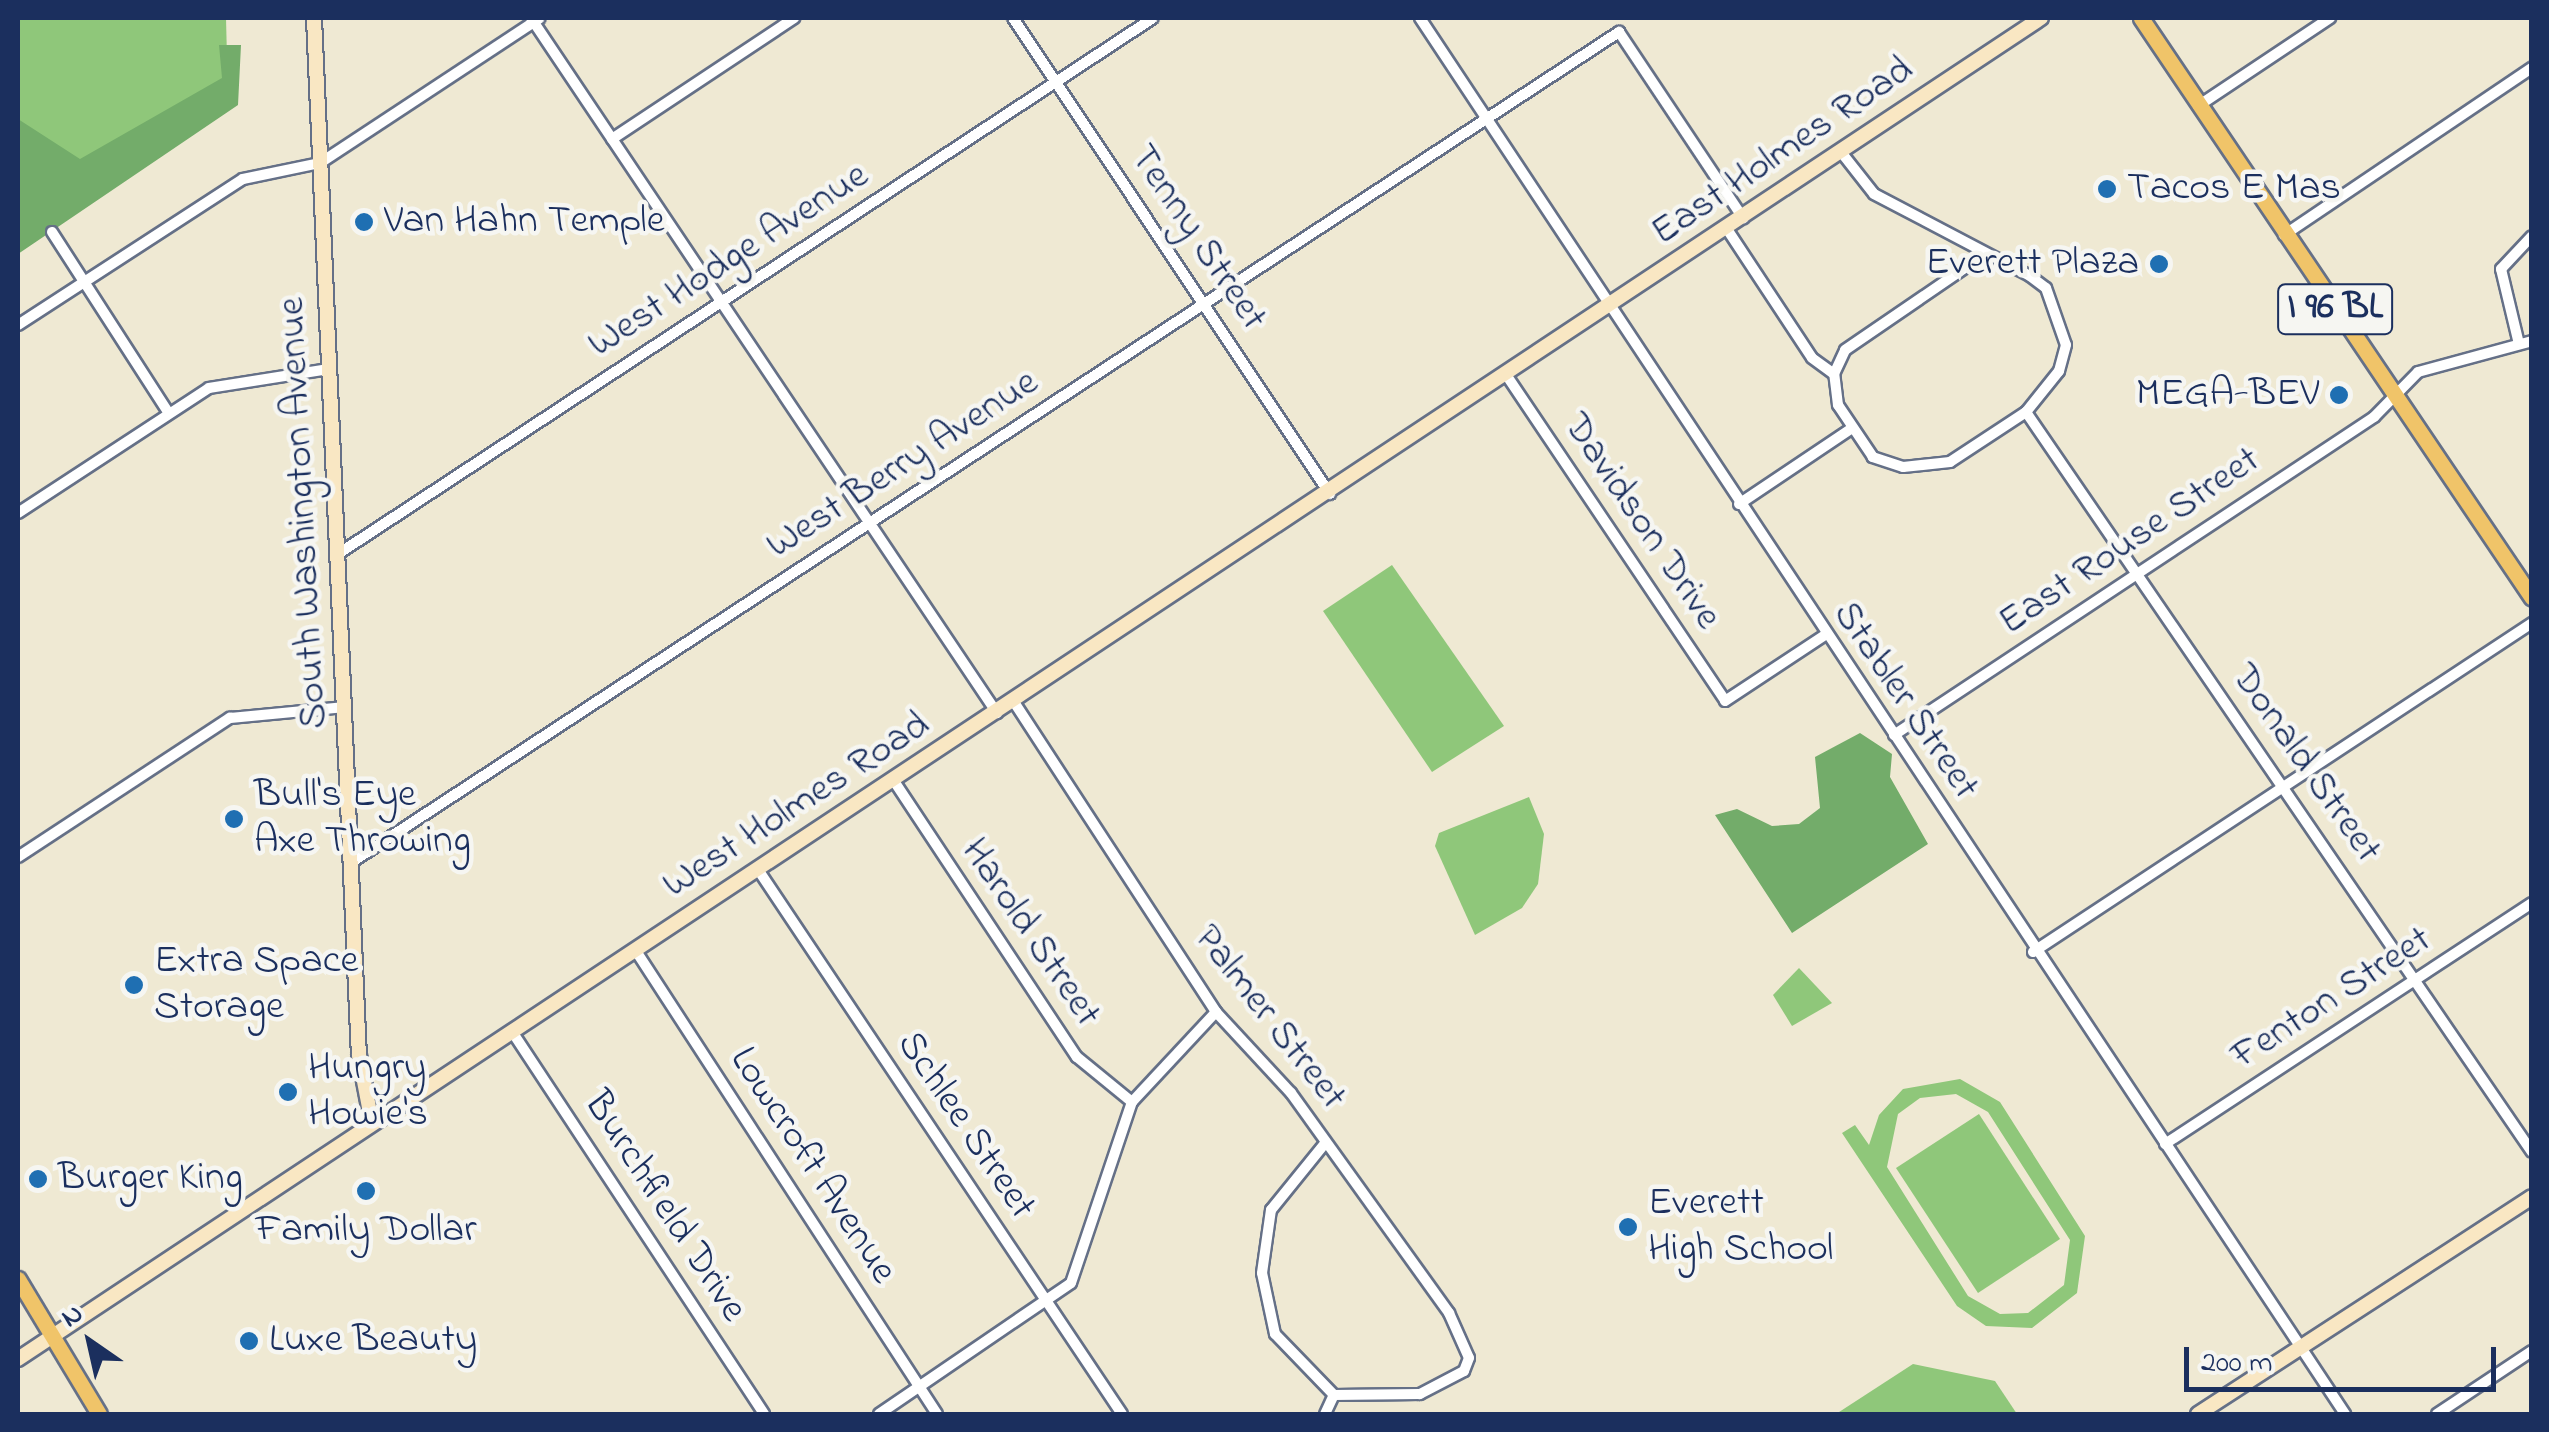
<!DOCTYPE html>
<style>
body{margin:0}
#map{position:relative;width:2549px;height:1432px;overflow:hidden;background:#efe9d3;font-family:"Indie Flower",sans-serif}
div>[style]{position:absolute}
.green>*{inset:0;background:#8fc77a}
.forest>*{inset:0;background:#73ac6a}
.roads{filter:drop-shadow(2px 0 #657087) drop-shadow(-2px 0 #657087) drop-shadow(0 2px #657087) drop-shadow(0 -2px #657087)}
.street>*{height:10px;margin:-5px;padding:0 5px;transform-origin:5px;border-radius:5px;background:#fff}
.secondary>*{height:14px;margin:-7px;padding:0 7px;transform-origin:7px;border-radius:7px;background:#f9e7c3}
.primary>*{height:15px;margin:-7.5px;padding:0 7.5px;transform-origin:7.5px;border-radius:7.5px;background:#f0c469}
.dots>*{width:28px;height:28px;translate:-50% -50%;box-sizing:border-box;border:5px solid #f6f6f2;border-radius:50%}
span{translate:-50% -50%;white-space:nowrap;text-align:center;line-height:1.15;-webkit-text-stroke:9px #f6f6f2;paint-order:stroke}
.shield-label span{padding:2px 8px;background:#f6f6f2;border:2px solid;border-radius:8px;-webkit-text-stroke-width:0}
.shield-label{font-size:38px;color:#1b2f5e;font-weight:700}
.street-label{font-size:40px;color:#1b2f5e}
.poi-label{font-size:40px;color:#1b2f5e}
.left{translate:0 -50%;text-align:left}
.right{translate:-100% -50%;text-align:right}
.frame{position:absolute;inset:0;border:20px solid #1b2f5e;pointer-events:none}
.north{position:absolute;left:40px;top:1292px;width:100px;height:100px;-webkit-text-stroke:8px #f6f6f2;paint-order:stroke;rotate:326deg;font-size:28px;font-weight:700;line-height:40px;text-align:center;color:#1b2f5e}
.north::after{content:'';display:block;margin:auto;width:35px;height:45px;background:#1b2f5e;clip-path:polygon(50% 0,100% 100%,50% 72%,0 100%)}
.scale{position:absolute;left:2184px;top:1347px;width:312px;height:45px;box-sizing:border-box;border:5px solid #1b2f5e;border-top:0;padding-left:12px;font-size:30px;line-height:35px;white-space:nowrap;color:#1b2f5e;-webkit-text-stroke:8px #f6f6f2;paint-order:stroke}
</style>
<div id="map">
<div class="green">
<i style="clip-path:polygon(18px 18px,226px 18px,228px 98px,18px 223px)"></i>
<i style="clip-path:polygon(1392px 565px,1504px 726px,1432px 772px,1323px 611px)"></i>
<i style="clip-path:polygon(1529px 797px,1544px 834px,1538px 884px,1522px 908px,1475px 935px,1435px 846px,1439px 833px)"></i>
<i style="clip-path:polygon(1799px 968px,1832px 1003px,1792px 1026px,1773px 995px)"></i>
<i style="clip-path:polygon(evenodd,1960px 1079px,2000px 1102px,2085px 1236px,2077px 1293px,2032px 1328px,1986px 1326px,1957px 1306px,1842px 1133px,1855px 1125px,1869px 1145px,1879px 1115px,1903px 1089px,1960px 1079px,1956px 1094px,1988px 1112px,2070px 1240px,2064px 1285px,2028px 1313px,2000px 1314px,1968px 1296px,1887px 1167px,1898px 1114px,1920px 1098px,1956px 1094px)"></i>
<i style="clip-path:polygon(1979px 1114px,2060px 1239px,1978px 1293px,1896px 1168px)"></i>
<i style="clip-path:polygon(1913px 1364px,1995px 1381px,2017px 1414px,1836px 1414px)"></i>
</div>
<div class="forest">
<i style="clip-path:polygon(219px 45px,241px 45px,238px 105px,18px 254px,18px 119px,80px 159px,222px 78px)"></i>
<i style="clip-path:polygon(1860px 733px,1892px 754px,1890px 777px,1928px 844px,1792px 933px,1715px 815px,1737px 809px,1772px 826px,1799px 824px,1820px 808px,1815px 757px)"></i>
</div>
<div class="roads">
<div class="street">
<i style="left:531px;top:18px;width:837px;rotate:56.16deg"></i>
<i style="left:1013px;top:18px;width:572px;rotate:56.34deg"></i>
<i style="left:1420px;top:18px;width:1675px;rotate:56.47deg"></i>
<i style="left:2198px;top:106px;width:159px;rotate:-33.7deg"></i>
<i style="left:612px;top:139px;width:219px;rotate:-33.6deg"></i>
<i style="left:1841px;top:152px;width:53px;rotate:51.8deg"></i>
<i style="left:1874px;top:194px;width:176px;rotate:27.7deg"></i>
<i style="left:2030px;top:276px;width:20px;rotate:37deg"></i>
<i style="left:2046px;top:288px;width:60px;rotate:70.7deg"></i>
<i style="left:2066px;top:345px;width:27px;rotate:105deg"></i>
<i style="left:2059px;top:371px;width:53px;rotate:128.8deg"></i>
<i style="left:2026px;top:412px;width:91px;rotate:146.7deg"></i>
<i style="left:1950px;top:462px;width:47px;rotate:173.9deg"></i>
<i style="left:1903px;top:467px;width:32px;rotate:-162deg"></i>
<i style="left:1873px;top:457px;width:63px;rotate:-123.9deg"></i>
<i style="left:1838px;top:405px;width:31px;rotate:-97deg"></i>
<i style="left:1834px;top:374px;width:26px;rotate:-65deg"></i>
<i style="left:1845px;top:350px;width:170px;rotate:-34.4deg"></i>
<i style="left:1727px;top:229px;width:154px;rotate:56.6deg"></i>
<i style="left:1812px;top:358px;width:27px;rotate:36deg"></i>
<i style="left:52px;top:232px;width:214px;rotate:57.2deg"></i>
<i style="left:2284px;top:235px;width:299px;rotate:-34deg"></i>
<i style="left:18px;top:325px;width:268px;rotate:-33deg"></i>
<i style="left:243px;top:179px;width:79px;rotate:-11.7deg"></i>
<i style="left:320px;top:163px;width:263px;rotate:-33.4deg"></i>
<i style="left:2519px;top:344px;width:77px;rotate:-103.5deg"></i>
<i style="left:2501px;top:269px;width:45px;rotate:-46.8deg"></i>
<i style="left:1507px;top:376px;width:391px;rotate:56.1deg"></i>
<i style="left:1725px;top:701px;width:120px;rotate:-33.4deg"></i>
<i style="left:2026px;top:412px;width:896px;rotate:55.64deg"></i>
<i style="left:1739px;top:504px;width:133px;rotate:-33.9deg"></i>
<i style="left:18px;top:513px;width:228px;rotate:-33.2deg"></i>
<i style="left:209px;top:388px;width:121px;rotate:-9deg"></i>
<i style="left:338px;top:554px;width:975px;rotate:-33.33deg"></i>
<i style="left:1014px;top:702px;width:370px;rotate:56.9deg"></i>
<i style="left:1216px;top:1012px;width:110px;rotate:47.2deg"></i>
<i style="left:1291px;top:1093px;width:271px;rotate:54.3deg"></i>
<i style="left:1449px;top:1313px;width:49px;rotate:66deg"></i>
<i style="left:1469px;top:1358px;width:14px;rotate:111deg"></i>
<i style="left:1464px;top:1371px;width:50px;rotate:152.4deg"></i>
<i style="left:1420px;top:1394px;width:86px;rotate:179.3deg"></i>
<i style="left:1334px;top:1395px;width:85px;rotate:-134deg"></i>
<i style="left:1275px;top:1334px;width:62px;rotate:-102deg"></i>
<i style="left:1262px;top:1273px;width:64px;rotate:-81.9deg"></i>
<i style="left:1271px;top:1210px;width:87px;rotate:-51deg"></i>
<i style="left:1894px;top:735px;width:576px;rotate:-33.52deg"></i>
<i style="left:2374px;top:417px;width:63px;rotate:-45.6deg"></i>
<i style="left:2418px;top:372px;width:118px;rotate:-15.2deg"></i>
<i style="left:894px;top:781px;width:331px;rotate:56.5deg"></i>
<i style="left:1077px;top:1057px;width:71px;rotate:39.3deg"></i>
<i style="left:18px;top:857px;width:254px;rotate:-33.3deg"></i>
<i style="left:230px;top:718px;width:116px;rotate:-5.5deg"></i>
<i style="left:352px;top:862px;width:1515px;rotate:-33.23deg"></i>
<i style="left:1619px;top:32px;width:224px;rotate:56.3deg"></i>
<i style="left:759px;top:871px;width:653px;rotate:56.24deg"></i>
<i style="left:636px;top:951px;width:552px;rotate:56.97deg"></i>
<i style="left:2033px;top:952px;width:598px;rotate:-33.4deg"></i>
<i style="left:513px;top:1033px;width:456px;rotate:56.6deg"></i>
<i style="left:2165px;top:1144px;width:439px;rotate:-33.3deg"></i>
<i style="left:879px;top:1414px;width:232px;rotate:-34.3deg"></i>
<i style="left:1071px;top:1283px;width:191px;rotate:-71.4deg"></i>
<i style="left:1132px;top:1102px;width:123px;rotate:-47deg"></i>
<i style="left:1325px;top:1414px;width:21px;rotate:-65deg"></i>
<i style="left:2437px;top:1414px;width:114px;rotate:-33.6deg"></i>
</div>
<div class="secondary">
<i style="left:314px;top:18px;width:1038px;rotate:87.52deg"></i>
<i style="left:359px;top:1055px;width:69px;rotate:79.2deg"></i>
<i style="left:18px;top:1359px;width:2427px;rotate:-33.54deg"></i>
<i style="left:2198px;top:1414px;width:398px;rotate:-33deg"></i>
</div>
<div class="primary">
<i style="left:2141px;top:18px;width:699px;rotate:56.01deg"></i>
<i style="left:18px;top:1279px;width:157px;rotate:59deg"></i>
</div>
</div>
<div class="dots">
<i style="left:2107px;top:189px;background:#1f6fb2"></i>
<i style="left:364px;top:222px;background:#1f6fb2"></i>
<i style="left:2159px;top:264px;background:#1f6fb2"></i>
<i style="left:2339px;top:395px;background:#1f6fb2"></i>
<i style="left:234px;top:819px;background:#1f6fb2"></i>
<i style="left:134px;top:985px;background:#1f6fb2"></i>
<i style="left:288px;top:1092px;background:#1f6fb2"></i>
<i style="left:38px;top:1179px;background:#1f6fb2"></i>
<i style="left:366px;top:1191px;background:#1f6fb2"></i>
<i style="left:1628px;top:1227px;background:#1f6fb2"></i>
<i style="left:249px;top:1341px;background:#1f6fb2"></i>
</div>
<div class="shield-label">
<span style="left:2335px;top:309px">I 96 BL</span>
</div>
<div class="street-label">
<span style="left:1783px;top:152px;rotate:-34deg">East Holmes Road</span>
<span style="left:1197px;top:238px;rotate:56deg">Tenny Street</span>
<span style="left:729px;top:261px;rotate:-33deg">West Hodge Avenue</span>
<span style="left:903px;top:465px;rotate:-33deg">West Berry Avenue</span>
<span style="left:304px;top:513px;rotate:-93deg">South Washington Avenue</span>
<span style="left:1641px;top:522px;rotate:56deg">Davidson Drive</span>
<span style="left:2130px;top:542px;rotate:-34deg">East Rouse Street</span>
<span style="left:1905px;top:701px;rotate:56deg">Stabler Street</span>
<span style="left:2305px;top:764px;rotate:55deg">Donald Street</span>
<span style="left:797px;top:806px;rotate:-33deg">West Holmes Road</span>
<span style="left:1030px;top:933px;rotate:56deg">Harold Street</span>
<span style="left:2332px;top:999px;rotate:-33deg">Fenton Street</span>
<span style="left:1269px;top:1018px;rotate:52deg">Palmer Street</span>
<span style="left:965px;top:1126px;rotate:56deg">Schlee Street</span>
<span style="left:812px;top:1166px;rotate:57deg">Lowcroft Avenue</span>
<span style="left:664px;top:1207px;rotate:57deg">Burchfield Drive</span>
</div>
<div class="poi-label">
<span class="left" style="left:2127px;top:189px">Tacos E Mas</span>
<span class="left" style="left:384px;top:222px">Van Hahn Temple</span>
<span class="right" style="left:2139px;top:264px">Everett Plaza</span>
<span class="right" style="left:2319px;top:395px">MEGA-BEV</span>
<span class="left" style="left:254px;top:819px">Bull's Eye<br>Axe Throwing</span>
<span class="left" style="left:154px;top:985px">Extra Space<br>Storage</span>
<span class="left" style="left:308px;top:1092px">Hungry<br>Howie's</span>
<span class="left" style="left:58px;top:1179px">Burger King</span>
<span class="left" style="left:1648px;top:1227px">Everett<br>High School</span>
<span style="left:366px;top:1231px">Family Dollar</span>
<span class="left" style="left:269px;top:1341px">Luxe Beauty</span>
</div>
<div class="frame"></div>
<div class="north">N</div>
<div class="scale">200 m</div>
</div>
